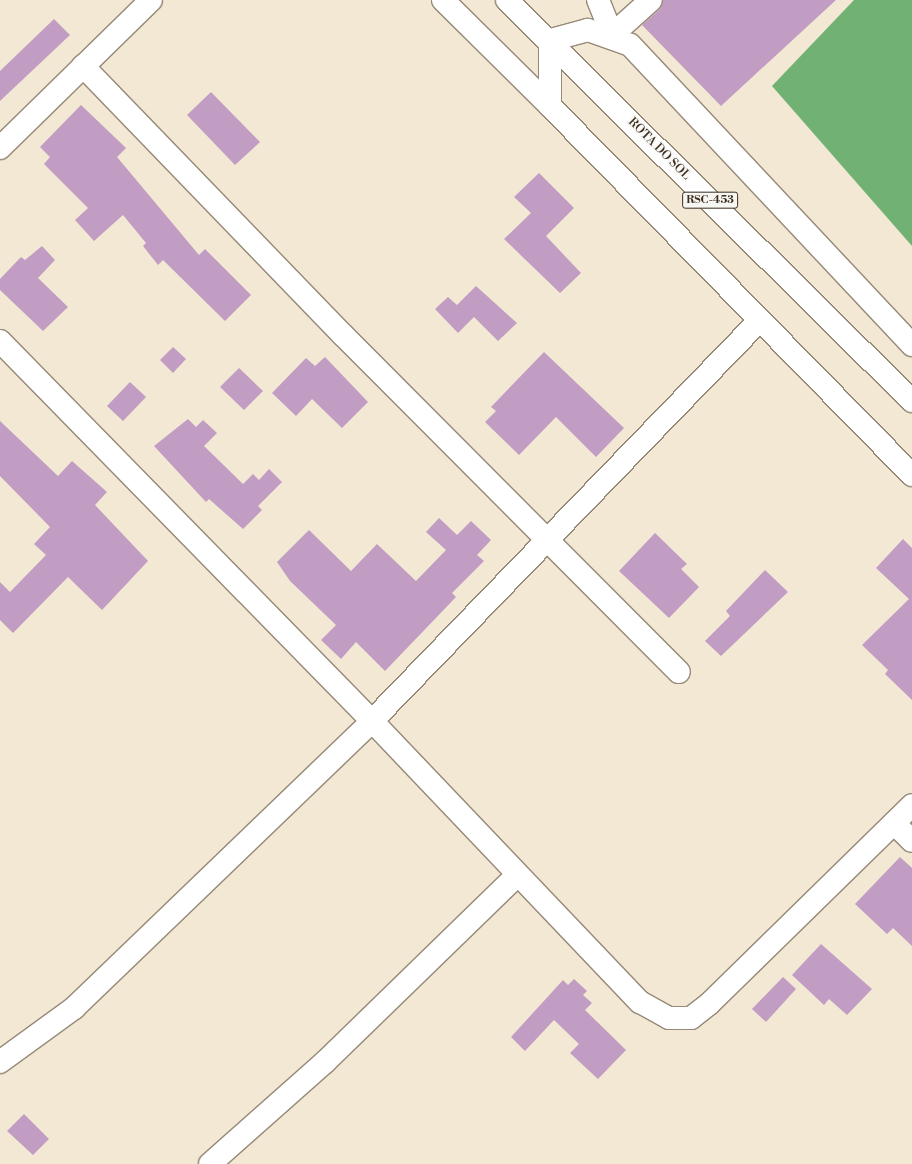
<!DOCTYPE html>
<style>
body{margin:0}
#map{position:relative;width:912px;height:1164px;overflow:hidden;background:#f2e8d3;font-family:"Libre Bodoni",serif}
div>[style]{position:absolute}
.forest>*{inset:0;background:#71b173}
.building>*{inset:0;background:#c19dc4}
.roads{filter:drop-shadow(1px 0 #968978) drop-shadow(-1px 0 #968978) drop-shadow(0 1px #968978) drop-shadow(0 -1px #968978)}
.minor>*{height:22px;margin:-11px;padding:0 11px;transform-origin:11px;border-radius:11px;background:#fff}
.highway>*{height:22px;margin:-11px;padding:0 11px;transform-origin:11px;border-radius:11px;background:#fff}
span{translate:-50% -50%;white-space:nowrap;text-align:center;line-height:1.15;-webkit-text-stroke:3px #f6f6f2;paint-order:stroke}
.shield-label span{padding:1px 3px;background:#f6f6f2;border:1px solid;border-radius:3px;-webkit-text-stroke-width:0}
.shield-label{font-size:11px;color:#3b2a1e;font-weight:700}
.street-label{font-size:12px;color:#3b2a1e}
</style>
<div id="map">
<div class="forest">
<i style="clip-path:polygon(854px 0,912px 0,912px 246px,772px 86px)"></i>
</div>
<div class="building">
<i style="clip-path:polygon(663px 0,836px 0,721px 106px,642px 25px,660px 9px)"></i>
<i style="clip-path:polygon(54px 19px,70px 35px,0 101px,0 71px)"></i>
<i style="clip-path:polygon(211px 92px,260px 142px,235px 165px,187px 115px)"></i>
<i style="clip-path:polygon(81px 105px,126px 148px,117px 157px,199px 255px,205px 249px,251px 295px,225px 321px,163px 260px,158px 265px,143px 246px,146px 243px,123px 215px,94px 241px,75px 220px,88px 208px,44px 164px,50px 157px,40px 147px)"></i>
<i style="clip-path:polygon(539px 173px,574px 208px,546px 236px,581px 273px,560px 293px,504px 239px,531px 213px,514px 197px)"></i>
<i style="clip-path:polygon(42px 246px,55px 260px,38px 278px,68px 307px,43px 331px,0 290px,0 279px,21px 257px,25px 260px)"></i>
<i style="clip-path:polygon(476px 286px,517px 323px,498px 341px,474px 317px,458px 333px,435px 309px,448px 297px,457px 305px)"></i>
<i style="clip-path:polygon(173px 347px,186px 359px,173px 373px,160px 360px)"></i>
<i style="clip-path:polygon(544px 352px,624px 428px,596px 457px,556px 417px,519px 455px,485px 422px,496px 411px,491px 407px)"></i>
<i style="clip-path:polygon(325px 357px,368px 402px,342px 428px,312px 399px,296px 416px,272px 393px,306px 358px,315px 366px)"></i>
<i style="clip-path:polygon(239px 368px,263px 391px,244px 410px,220px 387px)"></i>
<i style="clip-path:polygon(130px 382px,146px 397px,123px 421px,107px 406px)"></i>
<i style="clip-path:polygon(188px 419px,196px 427px,203px 420px,217px 433px,204px 446px,243px 484px,253px 474px,259px 480px,269px 469px,282px 482px,258px 506px,262px 510px,243px 529px,209px 499px,206px 502px,154px 446px)"></i>
<i style="clip-path:polygon(0 421px,58px 476px,72px 461px,107px 492px,95px 505px,148px 561px,102px 610px,68px 577px,13px 633px,0 620px,0 582px,10px 592px,46px 555px,34px 544px,50px 527px,0 476px)"></i>
<i style="clip-path:polygon(439px 518px,457px 535px,471px 521px,491px 540px,477px 555px,484px 561px,452px 593px,456px 597px,385px 671px,356px 642px,341px 659px,321px 640px,336px 625px,290px 581px,277px 562px,309px 530px,351px 571px,377px 544px,416px 581px,446px 550px,426px 532px)"></i>
<i style="clip-path:polygon(655px 533px,687px 564px,681px 569px,699px 587px,669px 618px,619px 571px)"></i>
<i style="clip-path:polygon(903px 539px,912px 548px,912px 700px,885px 674px,888px 670px,862px 645px,909px 599px,876px 568px)"></i>
<i style="clip-path:polygon(765px 570px,788px 592px,721px 656px,705px 641px,730px 616px,726px 611px)"></i>
<i style="clip-path:polygon(900px 857px,912px 868px,912px 946px,893px 928px,887px 934px,855px 904px)"></i>
<i style="clip-path:polygon(821px 944px,872px 989px,847px 1015px,829px 999px,824px 1005px,792px 975px)"></i>
<i style="clip-path:polygon(783px 977px,796px 989px,766px 1022px,752px 1009px)"></i>
<i style="clip-path:polygon(574px 979px,587px 991px,583px 995px,592px 1003px,585px 1010px,626px 1050px,598px 1079px,570px 1053px,579px 1044px,554px 1020px,525px 1051px,511px 1037px,563px 980px,568px 985px)"></i>
<i style="clip-path:polygon(24px 1114px,49px 1139px,33px 1155px,7px 1131px)"></i>
</div>
<div class="roads">
<div class="minor">
<i style="left:443px;top:0;width:151px;rotate:44.7deg"></i>
<i style="left:598px;top:0;width:38px;rotate:68deg"></i>
<i style="left:612px;top:35px;width:52px;rotate:-41.9deg"></i>
<i style="left:83px;top:66px;width:373px;rotate:46deg"></i>
<i style="left:342px;top:334px;width:477px;rotate:45.1deg"></i>
<i style="left:0;top:148px;width:211px;rotate:-44.4deg"></i>
<i style="left:0;top:341px;width:532px;rotate:45.61deg"></i>
<i style="left:372px;top:721px;width:388px;rotate:46.4deg"></i>
<i style="left:640px;top:1002px;width:33px;rotate:29deg"></i>
<i style="left:669px;top:1018px;width:22px"></i>
<i style="left:691px;top:1018px;width:23px;rotate:-38deg"></i>
<i style="left:709px;top:1004px;width:284px;rotate:-44.4deg"></i>
<i style="left:912px;top:345px;width:412px;rotate:-133.2deg"></i>
<i style="left:630px;top:45px;width:45px;rotate:-160.3deg"></i>
<i style="left:588px;top:30px;width:39px;rotate:165deg"></i>
<i style="left:550px;top:40px;width:66px;rotate:90deg"></i>
<i style="left:550px;top:106px;width:517px;rotate:45.55deg"></i>
<i style="left:894px;top:823px;width:25px;rotate:45deg"></i>
<i style="left:0;top:1062px;width:92px;rotate:-36.1deg"></i>
<i style="left:74px;top:1008px;width:414px;rotate:-43.9deg"></i>
<i style="left:372px;top:721px;width:557px;rotate:-45.95deg"></i>
<i style="left:210px;top:1164px;width:154px;rotate:-41.6deg"></i>
<i style="left:325px;top:1062px;width:268px;rotate:-44.2deg"></i>
</div>
<div class="highway">
<i style="left:507px;top:0;width:570px;rotate:44.72deg"></i>
</div>
</div>
<div class="shield-label">
<span style="left:710px;top:200px">RSC-453</span>
</div>
<div class="street-label">
<span style="left:659px;top:149px;rotate:45deg">ROTA DO SOL</span>
</div>
</div>
